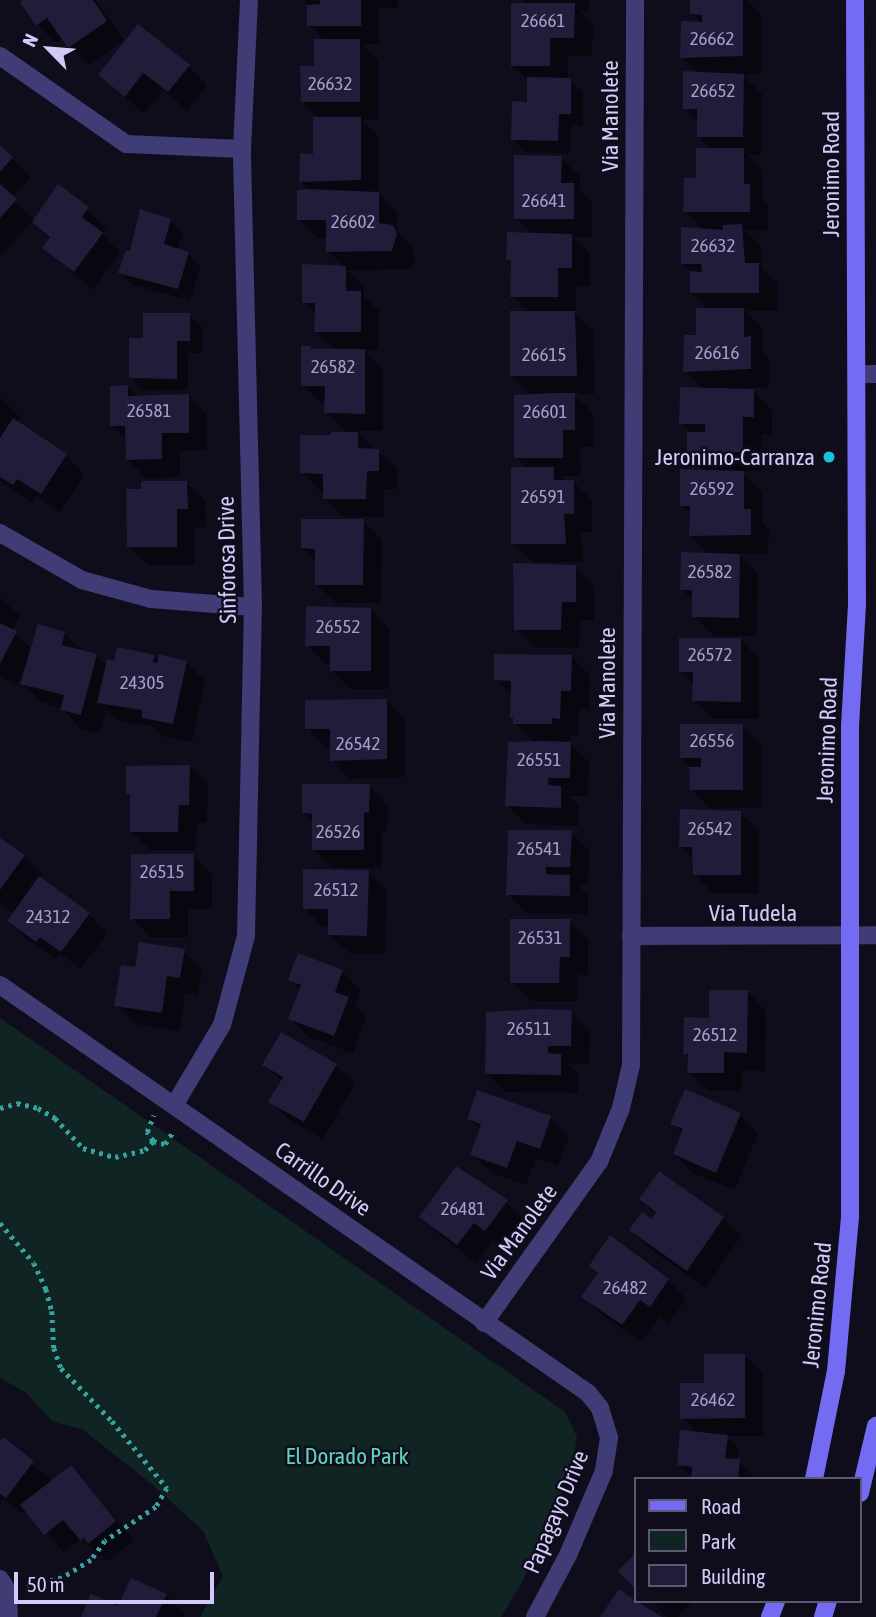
<!DOCTYPE html>
<style>
body{margin:0}
#map{position:relative;width:876px;height:1617px;overflow:hidden;background:#0f0d1b;font-family:"Asap Condensed",sans-serif}
div>[style]{position:absolute}
.green>*{inset:0;background:#102424}
.shadow>*{inset:0;background:#0007}
.building>*{inset:0;background:#221b3a}
.path>*{height:4.5px;margin-top:-2.25px;transform-origin:0;background:repeating-linear-gradient(90deg,#38a29f 0 3.5px,transparent 0 8.5px)}
.minor>*{height:18px;margin:-9px;padding:0 9px;transform-origin:9px;border-radius:9px;background:#403c75}
.secondary>*{height:18px;margin:-9px;padding:0 9px;transform-origin:9px;border-radius:9px;background:#736bf1}
.dots>*{width:19px;height:19px;translate:-50% -50%;box-sizing:border-box;border:4px solid #0f0d1b;border-radius:50%}
span{translate:-50% -50%;white-space:nowrap;text-align:center;line-height:1.15;-webkit-text-stroke:5px #0f0d1b;paint-order:stroke}
.number-label{font-size:19px;color:#a69fca}
.number-label span{-webkit-text-stroke-width:0}
.street-label{font-size:23px;color:#d2cbfa}
.poi-label{font-size:23px;color:#d2cbfa}
.right{translate:-100% -50%;text-align:right}
.park-label{font-size:23px;color:#60d2b9}
.legend{position:absolute;left:634px;top:1477px;width:228px;height:126px;box-sizing:border-box;background:#0f0d1b;border:2px solid #5d5974;margin:0;padding:9px 12px;list-style:none;font-size:21px;color:#d2cbfa}
.legend li{display:flex;align-items:center;gap:14px;height:35px}
.legend b{width:35px;border:2px solid #5d5974}
.north{position:absolute;left:14px;top:14px;width:70px;height:70px;-webkit-text-stroke:5px #0f0d1b;paint-order:stroke;rotate:295deg;font-size:19px;font-weight:700;line-height:28px;text-align:center;color:#d2cbfa}
.north::after{content:'';display:block;margin:auto;width:24px;height:32px;background:#d2cbfa;clip-path:polygon(50% 0,100% 100%,50% 72%,0 100%)}
.scale{position:absolute;left:14px;top:1572px;width:200px;height:32px;box-sizing:border-box;border:4px solid #d2cbfa;border-top:0;padding-left:9px;font-size:21px;line-height:24px;white-space:nowrap;color:#d2cbfa;-webkit-text-stroke:5px #0f0d1b;paint-order:stroke}
</style>
<div id="map">
<div class="green">
<i style="clip-path:polygon(0 1018px,565px 1412px,577px 1437px,573px 1460px,558px 1503px,522px 1582px,501px 1617px,200px 1617px,223px 1576px,203px 1531px,153px 1485px,82px 1429px,53px 1422px,25px 1392px,0 1378px)"></i>
</div>
<div class="shadow">
<i style="clip-path:polygon(26px 0,95px 0,124px 40px,88px 65px,63px 38px,56px 43px,38px 25px)"></i>
<i style="clip-path:polygon(303px 0,398px 0,398px 8px,379px 8px,379px 44px,362px 44px,378px 60px,378px 120px,362px 120px,379px 137px,379px 194px,397px 212px,397px 231px,411px 246px,415px 258px,411px 269px,347px 270px,364px 287px,364px 296px,379px 311px,379px 350px,363px 350px,383px 370px,383px 431px,355px 431px,397px 469px,397px 489px,384px 489px,384px 517px,343px 517px,325px 498px,325px 491px,320px 491px,302px 472px,348px 434px,326px 412px,326px 404px,322px 404px,303px 385px,311px 348px,313px 351px,336px 351px,316px 331px,316px 315px,304px 302px,345px 268px,328px 251px,328px 238px,318px 238px,299px 220px,312px 192px,301px 181px,315px 155px,319px 118px,302px 101px,325px 41px,309px 25px,309px 6px)"></i>
<i style="clip-path:polygon(522px 0,589px 0,589px 11px,580px 11px,593px 24px,592px 56px,568px 56px,568px 79px,583px 92px,583px 126px,571px 125px,570px 153px,525px 152px,512px 139px,528px 104px,529px 82px,513px 66px,527px 5px)"></i>
<i style="clip-path:polygon(692px 0,747px 0,761px 14px,761px 74px,742px 75px,762px 94px,761px 155px,748px 155px,762px 169px,762px 199px,768px 205px,768px 230px,745px 230px,760px 245px,762px 268px,777px 283px,777px 311px,745px 311px,762px 328px,762px 350px,769px 357px,769px 387px,751px 388px,772px 410px,772px 435px,761px 435px,761px 470px,741px 471px,762px 492px,762px 522px,769px 529px,768px 553px,738px 554px,758px 574px,757px 636px,713px 635px,694px 616px,694px 602px,682px 589px,710px 555px,691px 536px,691px 515px,682px 506px,707px 472px,688px 453px,692px 434px,681px 423px,703px 389px,685px 371px,708px 309px,692px 293px,692px 272px,682px 263px,704px 231px,685px 211px,713px 150px,698px 136px,699px 122px,685px 108px,697px 72px,682px 57px,702px 24px,692px 14px)"></i>
<i style="clip-path:polygon(188px 66px,207px 85px,187px 110px,163px 90px,144px 114px,100px 75px)"></i>
<i style="clip-path:polygon(0 148px,31px 177px,12px 197px,35px 221px,58px 186px,106px 227px,102px 234px,120px 253px,93px 290px,45px 248px,51px 239px,33px 221px,0 256px)"></i>
<i style="clip-path:polygon(561px 158px,580px 176px,580px 191px,592px 203px,592px 237px,573px 237px,590px 254px,590px 286px,576px 286px,576px 314px,593px 331px,595px 394px,573px 394px,593px 413px,593px 447px,580px 447px,581px 476px,560px 476px,565px 482px,573px 482px,592px 500px,592px 532px,581px 532px,583px 562px,532px 562px,513px 544px,528px 469px,516px 457px,532px 396px,511px 375px,529px 312px,512px 296px,513px 264px,508px 259px,532px 234px,515px 218px)"></i>
<i style="clip-path:polygon(170px 220px,183px 233px,177px 250px,188px 254px,201px 266px,190px 300px,133px 285px,120px 273px,131px 253px)"></i>
<i style="clip-path:polygon(189px 315px,202px 327px,202px 353px,188px 353px,188px 390px,143px 390px,131px 378px,145px 340px)"></i>
<i style="clip-path:polygon(128px 387px,138px 397px,188px 395px,207px 414px,207px 451px,180px 451px,180px 477px,146px 478px,127px 459px,127px 440px,112px 425px)"></i>
<i style="clip-path:polygon(0 397px,20px 417px,16px 423px,66px 455px,84px 474px,60px 512px,36px 496px,32px 503px,0 481px)"></i>
<i style="clip-path:polygon(187px 482px,205px 501px,206px 527px,195px 527px,195px 565px,148px 565px,129px 547px,143px 491px)"></i>
<i style="clip-path:polygon(363px 521px,382px 540px,381px 603px,336px 603px,317px 585px,317px 562px,303px 548px)"></i>
<i style="clip-path:polygon(575px 567px,594px 586px,594px 620px,580px 620px,579px 648px,535px 648px,516px 629px)"></i>
<i style="clip-path:polygon(0 597px,20px 616px,12px 631px,32px 649px,64px 633px,83px 652px,96px 655px,107px 666px,154px 656px,159px 662px,186px 662px,205px 681px,192px 742px,162px 736px,153px 726px,118px 721px,106px 709px,100px 733px,80px 728px,62px 708px,41px 702px,22px 683px,24px 675px,17px 685px,0 676px)"></i>
<i style="clip-path:polygon(371px 610px,389px 629px,389px 689px,350px 689px,331px 670px,331px 664px,326px 664px,307px 645px)"></i>
<i style="clip-path:polygon(741px 640px,759px 659px,759px 719px,713px 719px,694px 700px,695px 685px,681px 672px)"></i>
<i style="clip-path:polygon(571px 656px,590px 675px,589px 709px,579px 709px,578px 736px,570px 736px,570px 743px,589px 762px,588px 796px,569px 796px,579px 806px,579px 826px,526px 824px,507px 805px,535px 744px,515px 723px,512px 696px,496px 680px)"></i>
<i style="clip-path:polygon(386px 701px,405px 720px,405px 777px,350px 779px,332px 760px,332px 747px,326px 747px,307px 728px)"></i>
<i style="clip-path:polygon(743px 726px,761px 744px,761px 808px,710px 808px,691px 789px,691px 767px,682px 758px)"></i>
<i style="clip-path:polygon(190px 767px,208px 785px,207px 823px,197px 823px,196px 850px,150px 850px,131px 831px,132px 798px,127px 794px)"></i>
<i style="clip-path:polygon(369px 786px,388px 805px,387px 830px,382px 831px,382px 868px,332px 868px,313px 849px,314px 823px,304px 813px)"></i>
<i style="clip-path:polygon(740px 813px,759px 831px,759px 893px,713px 893px,694px 874px,694px 859px,681px 846px)"></i>
<i style="clip-path:polygon(571px 832px,590px 851px,588px 885px,578px 885px,588px 896px,588px 914px,526px 913px,508px 894px)"></i>
<i style="clip-path:polygon(0 840px,23px 856px,42px 875px,40px 878px,89px 914px,107px 933px,81px 969px,60px 954px,56px 959px,27px 939px,9px 921px,14px 914px,0 904px)"></i>
<i style="clip-path:polygon(194px 856px,212px 875px,212px 909px,188px 909px,188px 937px,151px 937px,132px 918px)"></i>
<i style="clip-path:polygon(368px 872px,387px 891px,385px 954px,349px 953px,330px 935px,330px 927px,323px 927px,304px 908px)"></i>
<i style="clip-path:polygon(570px 921px,588px 940px,588px 975px,578px 975px,577px 1001px,531px 1001px,512px 982px)"></i>
<i style="clip-path:polygon(184px 951px,202px 970px,198px 996px,185px 994px,180px 1031px,135px 1024px,116px 1005px,136px 969px)"></i>
<i style="clip-path:polygon(342px 971px,360px 990px,355px 1005px,366px 1017px,353px 1053px,309px 1037px,291px 1019px,301px 990px,290px 980px)"></i>
<i style="clip-path:polygon(748px 992px,766px 1011px,765px 1071px,742px 1070px,742px 1091px,708px 1091px,689px 1072px,689px 1059px,685px 1054px)"></i>
<i style="clip-path:polygon(571px 1012px,590px 1031px,589px 1064px,568px 1064px,579px 1074px,578px 1093px,505px 1092px,486px 1073px)"></i>
<i style="clip-path:polygon(264px 1065px,336px 1065px,355px 1084px,323px 1139px,289px 1120px,270px 1101px,282px 1082px)"></i>
<i style="clip-path:polygon(740px 1115px,758px 1133px,735px 1190px,693px 1173px,675px 1154px,683px 1134px,672px 1123px)"></i>
<i style="clip-path:polygon(550px 1117px,569px 1136px,558px 1166px,536px 1158px,526px 1185px,491px 1173px,472px 1154px,481px 1130px,469px 1118px)"></i>
<i style="clip-path:polygon(641px 1199px,723px 1218px,741px 1236px,706px 1288px,650px 1249px,631px 1230px,652px 1221px,656px 1215px)"></i>
<i style="clip-path:polygon(506px 1202px,525px 1220px,504px 1248px,493px 1240px,477px 1263px,440px 1235px,421px 1217px)"></i>
<i style="clip-path:polygon(591px 1266px,668px 1280px,686px 1299px,669px 1324px,659px 1317px,641px 1342px,602px 1315px,583px 1296px,599px 1274px)"></i>
<i style="clip-path:polygon(744px 1355px,763px 1374px,763px 1436px,726px 1436px,739px 1449px,738px 1460px,752px 1474px,751px 1479px,693px 1479px,679px 1464px,698px 1434px,682px 1418px,706px 1384px)"></i>
<i style="clip-path:polygon(3px 1439px,53px 1482px,71px 1468px,134px 1541px,108px 1561px,81px 1539px,64px 1552px,28px 1512px,25px 1515px,4px 1499px,0 1503px,0 1444px)"></i>
<i style="clip-path:polygon(166px 1595px,185px 1614px,183px 1617px,83px 1617px)"></i>
<i style="clip-path:polygon(651px 1601px,693px 1601px,678px 1617px,667px 1617px)"></i>
</div>
<div class="building">
<i style="clip-path:polygon(23px 0,93px 0,107px 21px,68px 48px,47px 18px,36px 26px,20px 2px)"></i>
<i style="clip-path:polygon(320px 0,361px 0,361px 26px,307px 26px,307px 5px,320px 4px)"></i>
<i style="clip-path:polygon(690px 0,743px 0,743px 56px,680px 58px,681px 21px,702px 22px,702px 15px,690px 14px)"></i>
<i style="clip-path:polygon(511px 3px,575px 3px,574px 38px,550px 38px,550px 66px,511px 66px)"></i>
<i style="clip-path:polygon(138px 24px,190px 65px,168px 92px,143px 73px,125px 97px,98px 75px)"></i>
<i style="clip-path:polygon(314px 39px,360px 39px,360px 102px,301px 102px,300px 66px,314px 66px)"></i>
<i style="clip-path:polygon(683px 71px,744px 74px,743px 137px,697px 137px,697px 109px,683px 109px)"></i>
<i style="clip-path:polygon(527px 77px,571px 78px,571px 114px,559px 114px,558px 141px,511px 140px,512px 101px,527px 102px)"></i>
<i style="clip-path:polygon(313px 117px,361px 117px,361px 180px,299px 182px,300px 153px,313px 154px)"></i>
<i style="clip-path:polygon(0 145px,13px 157px,0 172px)"></i>
<i style="clip-path:polygon(696px 148px,744px 148px,744px 184px,750px 184px,750px 212px,683px 212px,684px 178px,696px 178px)"></i>
<i style="clip-path:polygon(514px 155px,562px 156px,561px 183px,574px 183px,574px 219px,514px 219px)"></i>
<i style="clip-path:polygon(0 184px,17px 199px,0 218px)"></i>
<i style="clip-path:polygon(58px 184px,89px 207px,82px 217px,103px 233px,74px 272px,42px 248px,50px 237px,32px 222px)"></i>
<i style="clip-path:polygon(308px 189px,379px 192px,379px 223px,393px 225px,397px 234px,392px 251px,326px 252px,326px 220px,297px 220px,297px 190px)"></i>
<i style="clip-path:polygon(140px 209px,171px 219px,164px 244px,189px 252px,178px 289px,118px 273px,126px 250px,130px 251px)"></i>
<i style="clip-path:polygon(742px 224px,745px 263px,759px 263px,759px 293px,690px 293px,690px 271px,702px 272px,701px 264px,681px 264px,681px 227px,723px 230px,723px 225px)"></i>
<i style="clip-path:polygon(507px 232px,572px 234px,572px 268px,558px 268px,558px 297px,510px 297px,511px 260px,506px 260px)"></i>
<i style="clip-path:polygon(302px 264px,346px 266px,346px 291px,361px 291px,361px 332px,314px 332px,315px 303px,302px 303px)"></i>
<i style="clip-path:polygon(696px 308px,744px 308px,744px 337px,751px 336px,751px 369px,683px 372px,684px 335px,696px 335px)"></i>
<i style="clip-path:polygon(510px 311px,575px 311px,577px 376px,510px 376px)"></i>
<i style="clip-path:polygon(143px 313px,190px 313px,190px 341px,177px 341px,177px 379px,129px 378px,129px 338px,143px 338px)"></i>
<i style="clip-path:polygon(301px 346px,311px 346px,311px 349px,365px 349px,365px 414px,324px 413px,325px 386px,301px 386px)"></i>
<i style="clip-path:polygon(128px 385px,128px 396px,189px 394px,189px 433px,162px 433px,162px 459px,126px 460px,125px 426px,110px 426px,110px 386px)"></i>
<i style="clip-path:polygon(680px 387px,754px 389px,754px 417px,743px 417px,743px 452px,687px 454px,687px 432px,705px 432px,705px 424px,679px 424px)"></i>
<i style="clip-path:polygon(555px 393px,575px 393px,575px 430px,563px 430px,563px 458px,514px 458px,514px 395px)"></i>
<i style="clip-path:polygon(13px 418px,67px 454px,41px 494px,17px 479px,13px 485px,0 477px,0 438px)"></i>
<i style="clip-path:polygon(331px 432px,358px 432px,358px 448px,379px 449px,379px 471px,367px 471px,366px 499px,323px 499px,323px 474px,300px 473px,300px 435px,331px 435px)"></i>
<i style="clip-path:polygon(511px 467px,554px 467px,554px 480px,574px 480px,574px 514px,564px 514px,566px 544px,511px 544px)"></i>
<i style="clip-path:polygon(680px 469px,744px 471px,744px 509px,751px 509px,751px 535px,689px 536px,690px 506px,680px 506px)"></i>
<i style="clip-path:polygon(141px 481px,187px 481px,188px 509px,177px 509px,177px 547px,127px 547px,126px 489px,141px 489px)"></i>
<i style="clip-path:polygon(301px 519px,364px 519px,363px 585px,315px 585px,315px 549px,301px 548px)"></i>
<i style="clip-path:polygon(681px 552px,740px 554px,739px 618px,692px 617px,692px 590px,680px 590px)"></i>
<i style="clip-path:polygon(513px 563px,576px 565px,576px 602px,562px 602px,561px 630px,514px 630px)"></i>
<i style="clip-path:polygon(306px 606px,371px 608px,371px 671px,330px 671px,330px 646px,305px 646px)"></i>
<i style="clip-path:polygon(0 623px,17px 631px,0 664px)"></i>
<i style="clip-path:polygon(38px 624px,65px 632px,62px 645px,97px 654px,81px 715px,60px 710px,64px 695px,20px 684px)"></i>
<i style="clip-path:polygon(679px 638px,741px 638px,741px 702px,692px 701px,693px 672px,679px 672px)"></i>
<i style="clip-path:polygon(117px 647px,155px 655px,153px 662px,157px 663px,159px 654px,187px 661px,173px 724px,142px 718px,142px 710px,97px 703px,107px 659px,114px 661px)"></i>
<i style="clip-path:polygon(494px 654px,572px 655px,571px 691px,561px 691px,560px 719px,552px 718px,552px 724px,513px 724px,513px 718px,510px 718px,511px 681px,494px 680px)"></i>
<i style="clip-path:polygon(387px 699px,387px 759px,330px 761px,330px 729px,305px 729px,305px 700px)"></i>
<i style="clip-path:polygon(680px 724px,743px 724px,743px 790px,690px 790px,689px 767px,701px 767px,701px 758px,680px 758px)"></i>
<i style="clip-path:polygon(544px 741px,571px 742px,570px 778px,548px 778px,548px 785px,561px 786px,561px 808px,505px 806px,508px 742px)"></i>
<i style="clip-path:polygon(183px 765px,190px 765px,189px 805px,179px 805px,178px 832px,130px 832px,130px 795px,126px 794px,126px 766px)"></i>
<i style="clip-path:polygon(302px 784px,370px 784px,369px 812px,364px 813px,364px 850px,312px 850px,312px 814px,302px 813px)"></i>
<i style="clip-path:polygon(680px 809px,741px 811px,741px 875px,693px 875px,692px 847px,679px 847px)"></i>
<i style="clip-path:polygon(508px 830px,572px 830px,570px 867px,546px 867px,546px 874px,570px 875px,570px 896px,506px 895px)"></i>
<i style="clip-path:polygon(0 838px,25px 855px,0 890px)"></i>
<i style="clip-path:polygon(131px 854px,194px 854px,194px 891px,170px 891px,170px 919px,130px 919px)"></i>
<i style="clip-path:polygon(303px 869px,369px 870px,367px 936px,328px 935px,328px 909px,303px 909px)"></i>
<i style="clip-path:polygon(39px 876px,90px 913px,61px 952px,40px 937px,36px 942px,7px 921px)"></i>
<i style="clip-path:polygon(510px 919px,570px 919px,570px 957px,560px 957px,559px 983px,510px 983px)"></i>
<i style="clip-path:polygon(139px 942px,185px 949px,180px 978px,167px 976px,162px 1013px,114px 1006px,121px 965px,135px 967px)"></i>
<i style="clip-path:polygon(298px 953px,343px 970px,335px 992px,349px 997px,334px 1036px,288px 1019px,301px 985px,288px 980px)"></i>
<i style="clip-path:polygon(709px 990px,748px 990px,747px 1053px,724px 1052px,724px 1073px,687px 1073px,688px 1054px,683px 1055px,684px 1017px,709px 1018px)"></i>
<i style="clip-path:polygon(538px 1009px,572px 1010px,571px 1046px,548px 1046px,548px 1053px,561px 1054px,561px 1075px,485px 1074px,486px 1012px)"></i>
<i style="clip-path:polygon(281px 1032px,337px 1064px,304px 1122px,268px 1102px,283px 1077px,262px 1065px)"></i>
<i style="clip-path:polygon(685px 1089px,741px 1113px,716px 1173px,673px 1154px,683px 1129px,670px 1124px)"></i>
<i style="clip-path:polygon(477px 1090px,551px 1116px,540px 1149px,517px 1141px,507px 1168px,470px 1155px,481px 1124px,467px 1119px)"></i>
<i style="clip-path:polygon(456px 1166px,508px 1200px,485px 1231px,474px 1223px,457px 1245px,419px 1217px)"></i>
<i style="clip-path:polygon(659px 1171px,724px 1217px,687px 1271px,629px 1230px,642px 1212px,652px 1219px,656px 1212px,639px 1199px)"></i>
<i style="clip-path:polygon(610px 1235px,669px 1279px,650px 1307px,640px 1300px,622px 1325px,581px 1297px,598px 1273px,589px 1266px)"></i>
<i style="clip-path:polygon(704px 1354px,745px 1354px,745px 1418px,680px 1419px,680px 1383px,704px 1383px)"></i>
<i style="clip-path:polygon(680px 1430px,728px 1435px,725px 1458px,740px 1459px,738px 1479px,691px 1479px,692px 1467px,677px 1465px)"></i>
<i style="clip-path:polygon(3px 1437px,34px 1461px,6px 1498px,0 1494px,0 1441px)"></i>
<i style="clip-path:polygon(71px 1465px,116px 1521px,88px 1544px,84px 1538px,81px 1541px,63px 1520px,44px 1535px,20px 1505px)"></i>
<i style="clip-path:polygon(636px 1552px,636px 1589px,618px 1571px)"></i>
<i style="clip-path:polygon(131px 1578px,167px 1594px,156px 1617px,81px 1617px,91px 1594px,118px 1606px)"></i>
<i style="clip-path:polygon(619px 1589px,636px 1601px,662px 1617px,600px 1617px)"></i>
</div>
<div class="path">
<i style="left:0;top:1108px;width:18px;rotate:-16deg"></i>
<i style="left:17px;top:1103px;width:22px;rotate:13deg"></i>
<i style="left:38px;top:1108px;width:20px;rotate:30deg"></i>
<i style="left:55px;top:1118px;width:41px;rotate:47deg"></i>
<i style="left:83px;top:1148px;width:33px;rotate:16deg"></i>
<i style="left:115px;top:1157px;width:31px;rotate:-13deg"></i>
<i style="left:145px;top:1150px;width:12px;rotate:-48deg"></i>
<i style="left:153px;top:1141px;width:11px;rotate:-124deg"></i>
<i style="left:147px;top:1132px;width:18px;rotate:-68deg"></i>
<i style="left:153px;top:1141px;width:12px;rotate:14deg"></i>
<i style="left:165px;top:1144px;width:17px;rotate:-57deg"></i>
<i style="left:0;top:1223px;width:52px;rotate:49.6deg"></i>
<i style="left:34px;top:1263px;width:29px;rotate:65deg"></i>
<i style="left:46px;top:1289px;width:23px;rotate:75deg"></i>
<i style="left:52px;top:1311px;width:37px;rotate:87deg"></i>
<i style="left:54px;top:1348px;width:21px;rotate:71deg"></i>
<i style="left:61px;top:1368px;width:74px;rotate:46.1deg"></i>
<i style="left:112px;top:1421px;width:87px;rotate:50.6deg"></i>
<i style="left:167px;top:1488px;width:22px;rotate:120deg"></i>
<i style="left:156px;top:1507px;width:61px;rotate:146.3deg"></i>
<i style="left:105px;top:1541px;width:24px;rotate:126deg"></i>
<i style="left:91px;top:1560px;width:34px;rotate:148deg"></i>
<i style="left:62px;top:1578px;width:36px;rotate:166deg"></i>
</div>
<div class="minor">
<i style="left:0;top:56px;width:154px;rotate:34.9deg"></i>
<i style="left:126px;top:144px;width:116px;rotate:2.5deg"></i>
<i style="left:857px;top:374px;width:19px"></i>
<i style="left:0;top:533px;width:95px;rotate:29.8deg"></i>
<i style="left:82px;top:580px;width:72px;rotate:15.4deg"></i>
<i style="left:151px;top:599px;width:102px;rotate:4.5deg"></i>
<i style="left:631px;top:936px;width:245px;rotate:-0.2deg"></i>
<i style="left:0;top:985px;width:716px;rotate:34.76deg"></i>
<i style="left:588px;top:1393px;width:19px;rotate:51deg"></i>
<i style="left:600px;top:1408px;width:31px;rotate:73deg"></i>
<i style="left:609px;top:1438px;width:33px;rotate:99deg"></i>
<i style="left:604px;top:1471px;width:91px;rotate:113.2deg"></i>
<i style="left:568px;top:1555px;width:70px;rotate:118deg"></i>
<i style="left:175px;top:1104px;width:92px;rotate:-59.3deg"></i>
<i style="left:222px;top:1025px;width:92px;rotate:-74.9deg"></i>
<i style="left:246px;top:936px;width:329px;rotate:-88.8deg"></i>
<i style="left:253px;top:607px;width:458px;rotate:-91.4deg"></i>
<i style="left:242px;top:149px;width:149px;rotate:-87.3deg"></i>
<i style="left:484px;top:1323px;width:198px;rotate:-54.5deg"></i>
<i style="left:599px;top:1162px;width:58px;rotate:-67.8deg"></i>
<i style="left:621px;top:1108px;width:44px;rotate:-76.9deg"></i>
<i style="left:631px;top:1065px;width:1065px;rotate:-89.78deg"></i>
<i style="left:0;top:1579px;width:15px;rotate:58deg"></i>
<i style="left:8px;top:1592px;width:25px;rotate:88deg"></i>
</div>
<div class="secondary">
<i style="left:814px;top:1479px;width:110px;rotate:-78.5deg"></i>
<i style="left:836px;top:1371px;width:156px;rotate:-84.8deg"></i>
<i style="left:850px;top:1216px;width:490px;rotate:-90deg"></i>
<i style="left:850px;top:726px;width:120px;rotate:-86.7deg"></i>
<i style="left:857px;top:606px;width:606px;rotate:-90.19deg"></i>
<i style="left:860px;top:1493px;width:69px;rotate:-76.6deg"></i>
<i style="left:770px;top:1617px;width:17px;rotate:-69deg"></i>
<i style="left:823px;top:1617px;width:17px;rotate:-73deg"></i>
</div>
<div class="dots">
<i style="left:829px;top:457px;background:#15c2dc"></i>
</div>
<div class="number-label">
<span style="left:543px;top:21px">26661</span>
<span style="left:712px;top:39px">26662</span>
<span style="left:330px;top:84px">26632</span>
<span style="left:713px;top:91px">26652</span>
<span style="left:544px;top:201px">26641</span>
<span style="left:353px;top:222px">26602</span>
<span style="left:713px;top:246px">26632</span>
<span style="left:717px;top:353px">26616</span>
<span style="left:544px;top:355px">26615</span>
<span style="left:333px;top:367px">26582</span>
<span style="left:149px;top:411px">26581</span>
<span style="left:545px;top:412px">26601</span>
<span style="left:712px;top:489px">26592</span>
<span style="left:543px;top:497px">26591</span>
<span style="left:710px;top:572px">26582</span>
<span style="left:338px;top:627px">26552</span>
<span style="left:710px;top:655px">26572</span>
<span style="left:142px;top:683px">24305</span>
<span style="left:712px;top:741px">26556</span>
<span style="left:358px;top:744px">26542</span>
<span style="left:539px;top:760px">26551</span>
<span style="left:710px;top:829px">26542</span>
<span style="left:338px;top:832px">26526</span>
<span style="left:539px;top:849px">26541</span>
<span style="left:162px;top:872px">26515</span>
<span style="left:336px;top:890px">26512</span>
<span style="left:48px;top:917px">24312</span>
<span style="left:540px;top:938px">26531</span>
<span style="left:529px;top:1029px">26511</span>
<span style="left:715px;top:1035px">26512</span>
<span style="left:463px;top:1209px">26481</span>
<span style="left:625px;top:1288px">26482</span>
<span style="left:713px;top:1400px">26462</span>
</div>
<div class="street-label">
<span style="left:610px;top:116px;rotate:-90deg">Via Manolete</span>
<span style="left:831px;top:174px;rotate:-90deg">Jeronimo Road</span>
<span style="left:227px;top:560px;rotate:-91deg">Sinforosa Drive</span>
<span style="left:607px;top:683px;rotate:-90deg">Via Manolete</span>
<span style="left:827px;top:740px;rotate:-88deg">Jeronimo Road</span>
<span style="left:753px;top:913px">Via Tudela</span>
<span style="left:323px;top:1179px;rotate:35deg">Carrillo Drive</span>
<span style="left:519px;top:1232px;rotate:-54deg">Via Manolete</span>
<span style="left:817px;top:1305px;rotate:-84deg">Jeronimo Road</span>
<span style="left:556px;top:1512px;rotate:-67deg">Papagayo Drive</span>
</div>
<div class="poi-label">
<span class="right" style="left:815px;top:457px">Jeronimo-Carranza</span>
</div>
<div class="park-label">
<span style="left:347px;top:1456px">El Dorado Park</span>
</div>
<ul class="legend">
<li><b style="height:9px;background:#736bf1"></b>Road</li>
<li><b style="height:19px;background:#102424"></b>Park</li>
<li><b style="height:19px;background:#221b3a"></b>Building</li>
</ul>
<div class="north">N</div>
<div class="scale">50 m</div>
</div>
